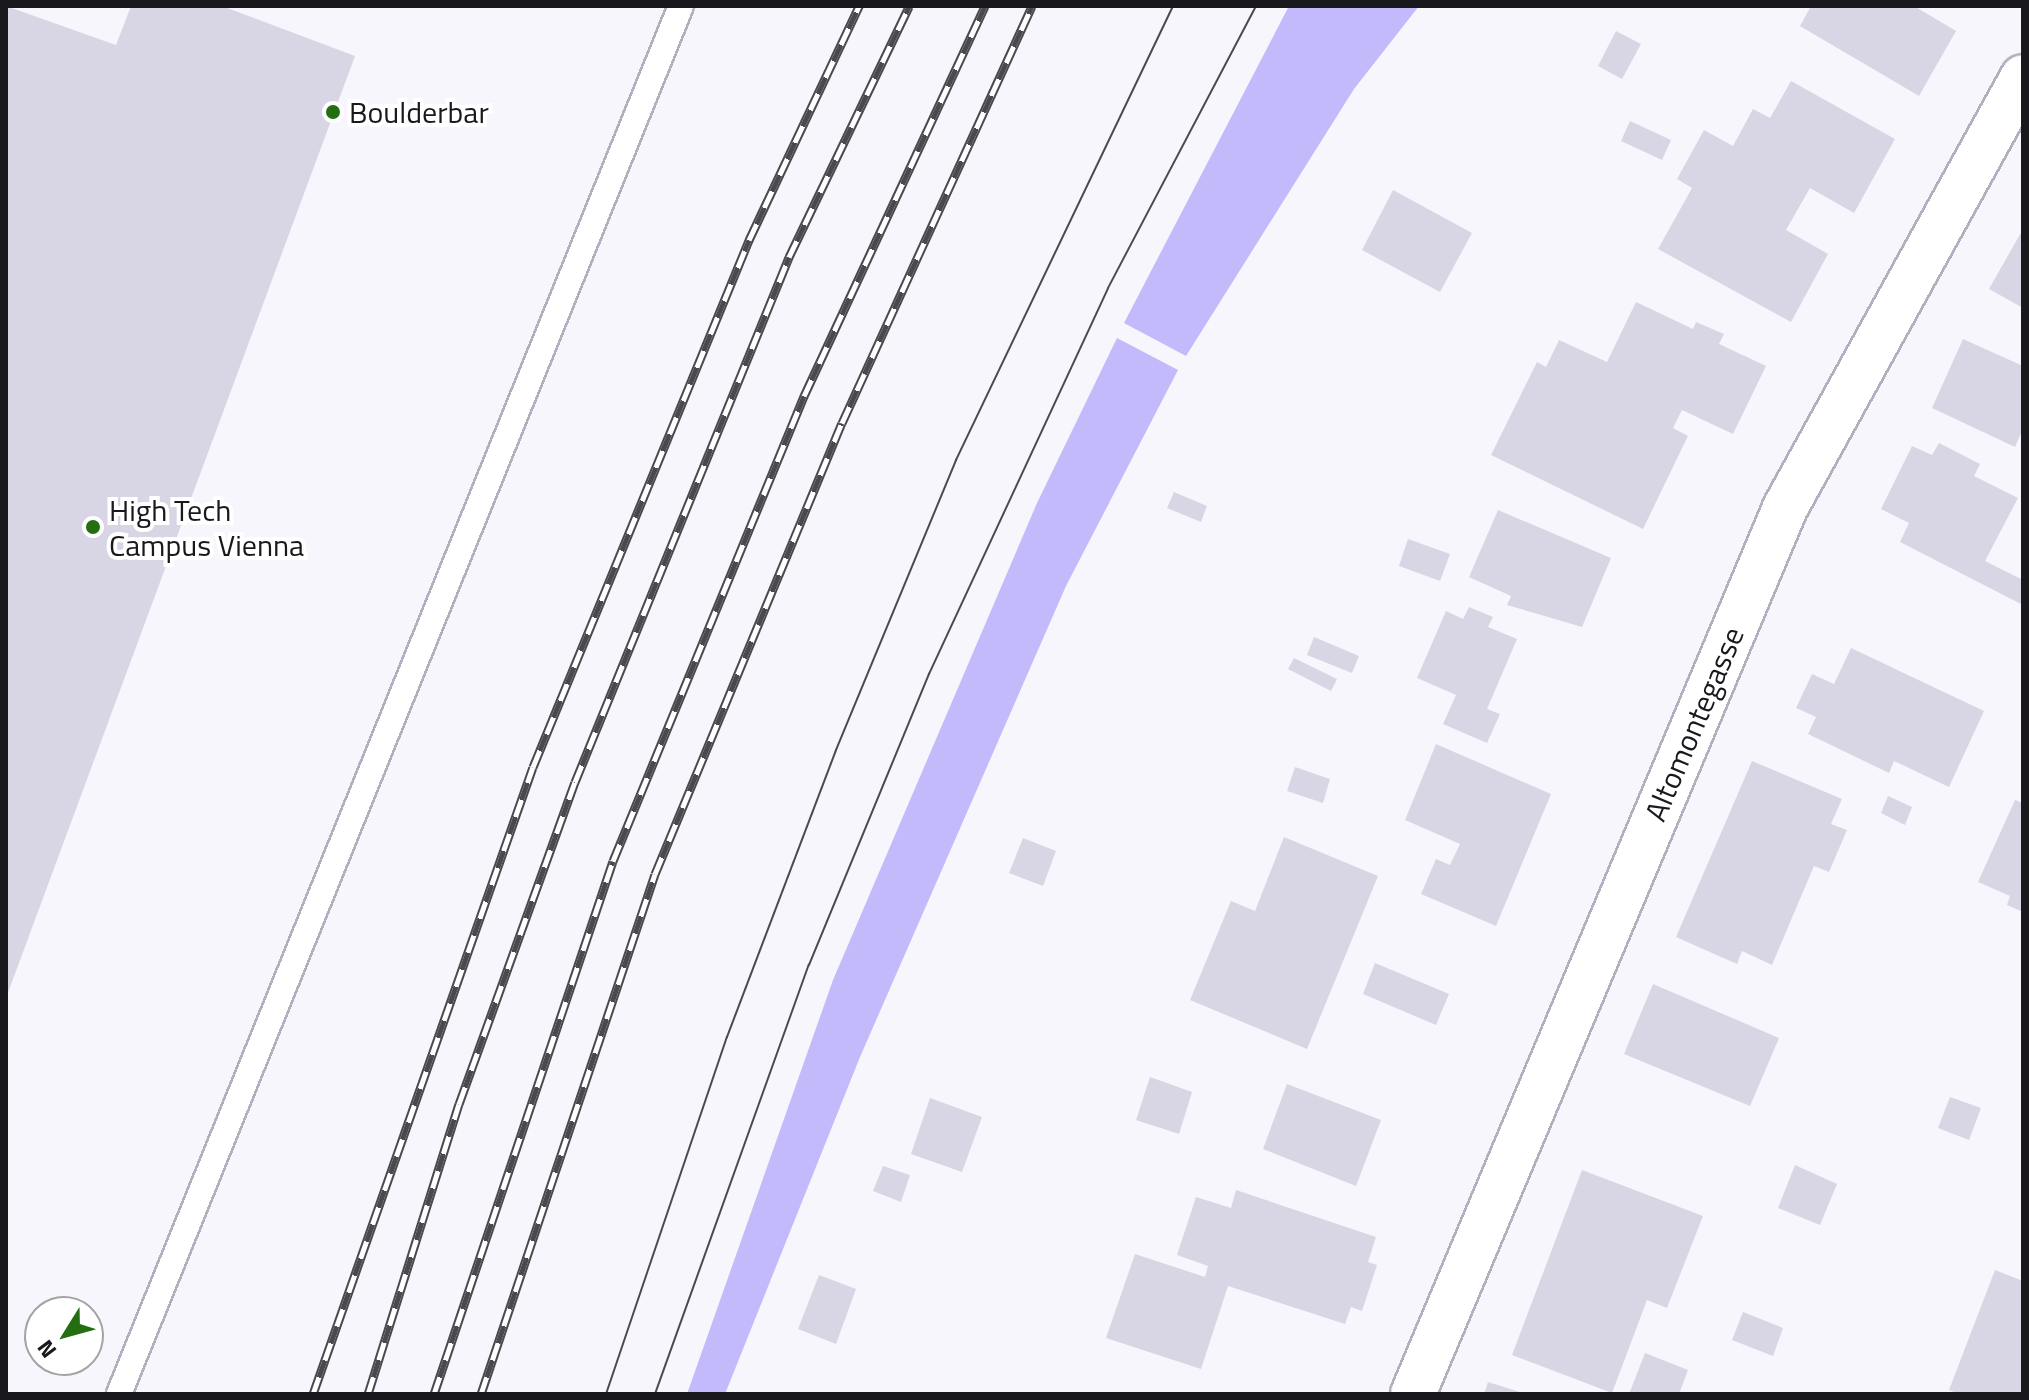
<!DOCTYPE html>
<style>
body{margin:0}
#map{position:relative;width:2029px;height:1400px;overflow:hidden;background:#f7f6fc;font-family:"Titillium Web",sans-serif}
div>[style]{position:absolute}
.green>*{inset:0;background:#c3bafb}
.building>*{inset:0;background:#d8d6e5}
.roads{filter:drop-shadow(2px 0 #b1b0be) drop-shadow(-2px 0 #b1b0be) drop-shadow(0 2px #b1b0be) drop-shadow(0 -2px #b1b0be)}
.lane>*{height:24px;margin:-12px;padding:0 12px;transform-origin:12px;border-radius:12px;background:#fff}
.street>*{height:44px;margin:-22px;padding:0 22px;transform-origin:22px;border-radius:22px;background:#fff}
.tram>*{height:2px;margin:-1px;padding:0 1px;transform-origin:1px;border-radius:1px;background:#49494e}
.rail>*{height:9px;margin-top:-4.5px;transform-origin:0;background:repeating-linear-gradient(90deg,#fff 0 18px,#49494e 0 36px);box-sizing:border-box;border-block:2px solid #49494e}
.dots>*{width:22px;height:22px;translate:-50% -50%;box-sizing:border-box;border:4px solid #fff;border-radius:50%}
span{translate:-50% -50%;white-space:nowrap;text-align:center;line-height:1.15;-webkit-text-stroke:8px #fff;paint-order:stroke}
.poi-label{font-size:30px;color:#18181d}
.left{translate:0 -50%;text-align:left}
.street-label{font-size:30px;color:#18181d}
.frame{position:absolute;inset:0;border:8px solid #18181d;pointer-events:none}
.north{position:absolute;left:24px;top:1296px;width:80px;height:80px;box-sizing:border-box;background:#fff;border:2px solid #a3a3a5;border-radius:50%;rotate:233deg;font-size:22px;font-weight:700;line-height:32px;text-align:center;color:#18181d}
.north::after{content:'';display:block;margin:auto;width:28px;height:36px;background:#236e11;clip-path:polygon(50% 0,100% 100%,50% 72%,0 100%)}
</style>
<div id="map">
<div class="green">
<i style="clip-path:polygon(1289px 6px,1419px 6px,1354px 89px,1186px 356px,1124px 323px)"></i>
<i style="clip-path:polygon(1117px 338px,1178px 370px,1066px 586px,860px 1057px,725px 1394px,687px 1394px,833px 980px,1037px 503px)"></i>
</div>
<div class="building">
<i style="clip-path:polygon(6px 6px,116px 45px,131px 6px,222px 6px,355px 56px,6px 998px)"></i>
<i style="clip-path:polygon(1811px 6px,1914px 6px,1956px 31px,1919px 96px,1800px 26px)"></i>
<i style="clip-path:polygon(1616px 31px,1641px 44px,1622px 79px,1598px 66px)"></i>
<i style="clip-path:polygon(1791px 81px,1895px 139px,1854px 213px,1810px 188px,1786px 230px,1828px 254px,1791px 322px,1658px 249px,1692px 188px,1677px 179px,1704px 130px,1733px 146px,1753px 109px,1770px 118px)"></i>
<i style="clip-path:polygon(1630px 121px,1671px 140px,1662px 160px,1621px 141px)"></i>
<i style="clip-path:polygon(1393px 190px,1472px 233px,1440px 292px,1362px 250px)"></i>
<i style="clip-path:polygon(2023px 229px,2023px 308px,1989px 289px)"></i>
<i style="clip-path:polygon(1636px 302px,1693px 329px,1696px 322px,1724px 334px,1719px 344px,1766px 366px,1733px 434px,1682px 410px,1673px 428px,1688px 436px,1643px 529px,1491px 455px,1537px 362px,1546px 367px,1559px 340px,1607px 362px)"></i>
<i style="clip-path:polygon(1963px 339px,2023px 366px,2023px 429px,2015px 447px,1932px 408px)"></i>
<i style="clip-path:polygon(1939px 443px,1980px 464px,1974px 476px,2018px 498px,1985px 561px,2023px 580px,2021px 604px,1900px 542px,1909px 523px,1881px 509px,1912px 446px,1932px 455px)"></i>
<i style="clip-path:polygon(1174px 492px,1207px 506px,1201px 522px,1167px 508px)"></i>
<i style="clip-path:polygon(1498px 510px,1611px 558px,1582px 627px,1507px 605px,1511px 596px,1469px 577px)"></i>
<i style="clip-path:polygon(1408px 539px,1450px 554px,1440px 581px,1399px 566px)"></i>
<i style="clip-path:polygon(1469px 607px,1493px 617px,1488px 627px,1517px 639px,1487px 709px,1500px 714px,1487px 743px,1443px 724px,1456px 695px,1417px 678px,1446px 611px,1463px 619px)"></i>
<i style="clip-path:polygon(1314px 637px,1359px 656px,1352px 673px,1307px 655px)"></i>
<i style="clip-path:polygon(1851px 648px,1984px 711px,1949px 787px,1894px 761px,1889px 773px,1808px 734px,1816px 717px,1796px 708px,1812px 674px,1834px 684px)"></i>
<i style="clip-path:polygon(1294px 658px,1337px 679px,1331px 691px,1288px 669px)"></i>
<i style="clip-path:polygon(1436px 744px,1551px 794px,1496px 926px,1421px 894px,1436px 859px,1450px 865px,1460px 844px,1405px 820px)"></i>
<i style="clip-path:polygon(1752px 761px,1842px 799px,1831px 824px,1847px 830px,1829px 872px,1814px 866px,1772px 965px,1742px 951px,1737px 964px,1676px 937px)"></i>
<i style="clip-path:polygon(1295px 767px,1330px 779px,1323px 803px,1287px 791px)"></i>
<i style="clip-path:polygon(1888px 796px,1912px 807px,1905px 825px,1881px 813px)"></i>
<i style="clip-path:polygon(2015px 800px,2023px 803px,2023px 912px,2007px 905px,2010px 896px,1978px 882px)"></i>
<i style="clip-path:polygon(1284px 837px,1378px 876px,1307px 1049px,1190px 1000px,1231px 901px,1255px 911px)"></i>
<i style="clip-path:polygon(1023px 838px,1056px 851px,1043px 886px,1009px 873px)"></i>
<i style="clip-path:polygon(1375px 963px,1449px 994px,1436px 1025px,1363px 994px)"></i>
<i style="clip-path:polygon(1653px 984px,1779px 1038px,1750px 1106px,1624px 1054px)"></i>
<i style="clip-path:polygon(1150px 1077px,1192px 1092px,1179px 1134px,1136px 1120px)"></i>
<i style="clip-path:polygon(1287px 1084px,1381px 1120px,1356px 1186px,1263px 1149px)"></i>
<i style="clip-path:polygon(1950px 1097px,1981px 1108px,1969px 1140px,1938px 1128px)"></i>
<i style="clip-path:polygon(930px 1098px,982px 1117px,962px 1172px,911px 1154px)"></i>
<i style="clip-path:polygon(1795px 1165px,1837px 1184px,1820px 1225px,1778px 1208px)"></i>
<i style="clip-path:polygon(883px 1166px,910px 1175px,901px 1202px,873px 1191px)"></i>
<i style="clip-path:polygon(1582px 1170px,1703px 1216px,1667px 1308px,1647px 1300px,1612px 1393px,1512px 1355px)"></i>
<i style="clip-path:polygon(1236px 1190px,1376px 1237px,1368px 1262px,1377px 1265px,1362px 1311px,1351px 1307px,1345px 1324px,1228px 1286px,1201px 1369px,1106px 1338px,1135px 1254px,1205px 1277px,1208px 1266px,1177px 1255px,1196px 1197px,1231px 1208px)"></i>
<i style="clip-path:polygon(1995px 1270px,2023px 1281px,2023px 1394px,1959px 1394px,1949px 1390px)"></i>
<i style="clip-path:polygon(819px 1275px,856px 1289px,836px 1344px,798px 1329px)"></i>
<i style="clip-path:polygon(1743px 1312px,1783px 1328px,1773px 1356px,1732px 1340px)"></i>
<i style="clip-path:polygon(1645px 1353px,1688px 1370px,1679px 1394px,1629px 1394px)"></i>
<i style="clip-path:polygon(1488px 1382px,1523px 1393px,1523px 1394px,1484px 1394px)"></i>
</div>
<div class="roads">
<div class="lane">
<i style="left:119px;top:1394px;width:1497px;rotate:-67.96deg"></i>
</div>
<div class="street">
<i style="left:1413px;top:1394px;width:961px;rotate:-67.22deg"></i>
<i style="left:1785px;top:508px;width:492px;rotate:-61.1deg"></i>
</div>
</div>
<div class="tram">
<i style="left:606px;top:1394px;width:377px;rotate:-71.3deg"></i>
<i style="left:727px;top:1037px;width:307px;rotate:-69.2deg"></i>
<i style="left:836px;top:750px;width:314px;rotate:-67.5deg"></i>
<i style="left:956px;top:460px;width:503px;rotate:-64.45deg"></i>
<i style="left:655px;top:1394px;width:456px;rotate:-70.3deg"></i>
<i style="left:809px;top:965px;width:315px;rotate:-67.6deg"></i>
<i style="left:929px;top:674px;width:425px;rotate:-65.1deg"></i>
<i style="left:1108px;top:288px;width:318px;rotate:-62.3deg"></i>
</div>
<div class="rail">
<i style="left:313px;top:1394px;width:664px;rotate:-70.67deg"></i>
<i style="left:533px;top:767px;width:570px;rotate:-67.71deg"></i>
<i style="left:749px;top:240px;width:259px;rotate:-64.8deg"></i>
<i style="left:368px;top:1394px;width:304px;rotate:-72.6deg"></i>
<i style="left:459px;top:1104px;width:342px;rotate:-70.2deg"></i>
<i style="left:575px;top:782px;width:567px;rotate:-67.82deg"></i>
<i style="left:789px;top:257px;width:278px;rotate:-64.4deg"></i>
<i style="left:434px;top:1394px;width:562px;rotate:-71.44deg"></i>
<i style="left:613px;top:861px;width:503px;rotate:-67.67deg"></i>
<i style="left:804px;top:396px;width:430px;rotate:-65.1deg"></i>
<i style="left:481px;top:1394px;width:548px;rotate:-71.5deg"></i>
<i style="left:655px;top:874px;width:488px;rotate:-67.5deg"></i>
<i style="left:842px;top:423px;width:458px;rotate:-65.5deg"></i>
</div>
<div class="dots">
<i style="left:333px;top:112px;background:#236e11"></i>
<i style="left:93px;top:527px;background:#236e11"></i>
</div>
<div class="poi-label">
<span class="left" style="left:349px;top:112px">Boulderbar</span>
<span class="left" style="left:109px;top:527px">High Tech<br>Campus Vienna</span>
</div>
<div class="street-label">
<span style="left:1694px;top:724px;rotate:-67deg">Altomontegasse</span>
</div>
<div class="frame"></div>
<div class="north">N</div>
</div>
